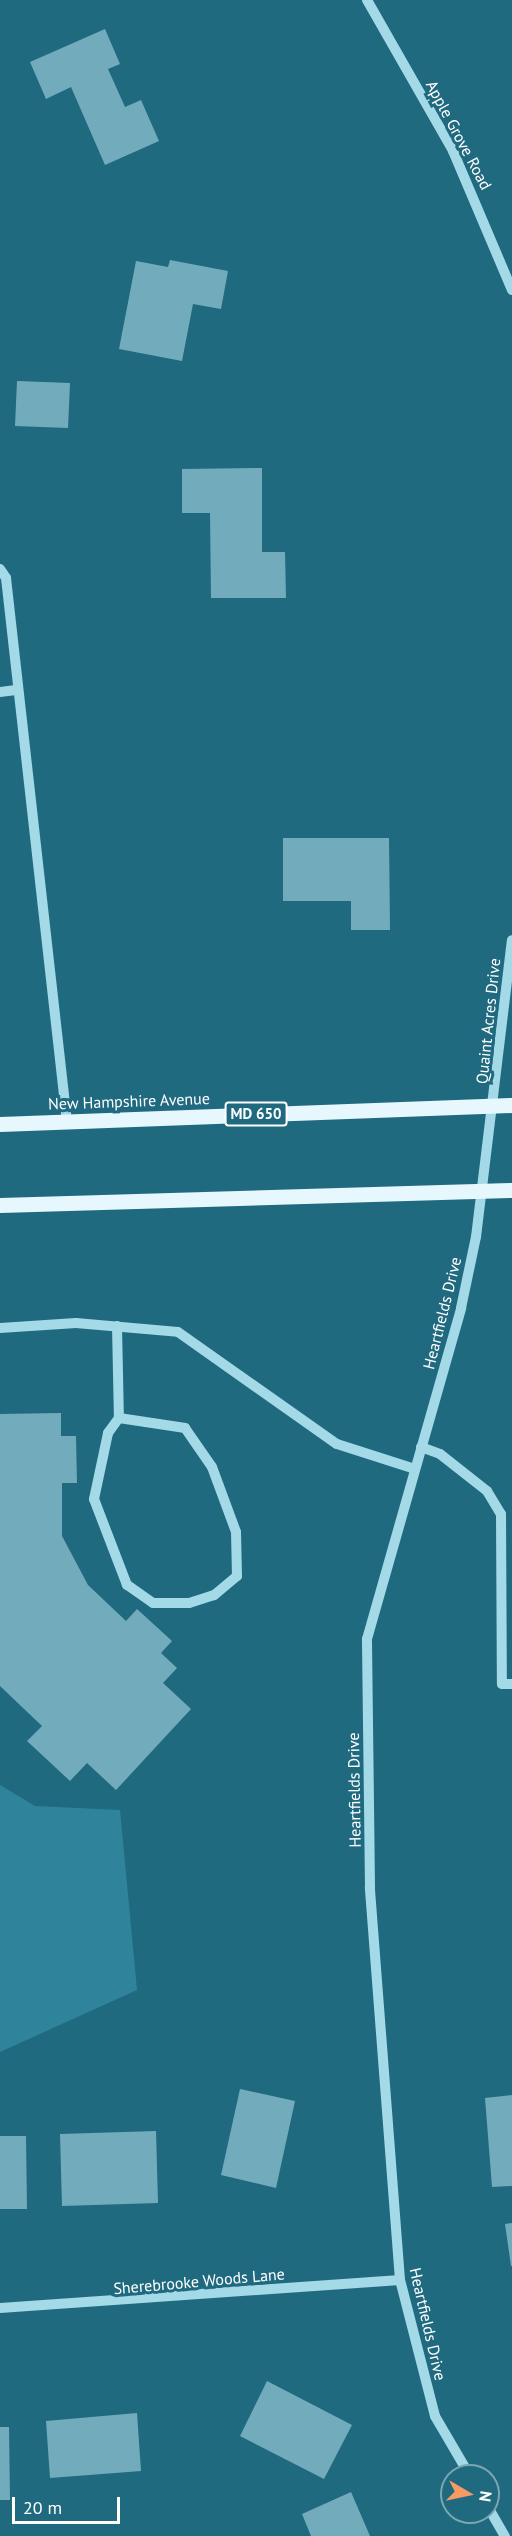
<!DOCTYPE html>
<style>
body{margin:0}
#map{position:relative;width:512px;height:2536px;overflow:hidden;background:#206a80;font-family:"PT Sans",sans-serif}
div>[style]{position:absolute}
.green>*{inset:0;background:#2f849c}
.building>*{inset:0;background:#72acbc}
.minor>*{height:10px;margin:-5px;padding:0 5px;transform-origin:5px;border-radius:5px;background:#a4d9e8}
.major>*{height:15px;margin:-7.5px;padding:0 7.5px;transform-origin:7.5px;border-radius:7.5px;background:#e7f7fe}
span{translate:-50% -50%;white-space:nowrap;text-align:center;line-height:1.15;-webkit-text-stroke:6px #206a80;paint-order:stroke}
.shield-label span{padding:2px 4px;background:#206a80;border:2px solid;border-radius:4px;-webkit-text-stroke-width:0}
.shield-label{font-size:15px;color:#fff;font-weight:700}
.street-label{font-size:16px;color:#fff}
.north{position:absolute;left:440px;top:2464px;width:60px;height:60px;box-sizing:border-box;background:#206a80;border:2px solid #79a6b3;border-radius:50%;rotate:99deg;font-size:16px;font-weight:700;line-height:24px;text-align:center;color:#fff}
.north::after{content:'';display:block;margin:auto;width:21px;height:27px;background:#f69b65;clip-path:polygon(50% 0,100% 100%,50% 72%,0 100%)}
.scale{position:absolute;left:12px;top:2497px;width:108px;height:27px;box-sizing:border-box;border:3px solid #fff;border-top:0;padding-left:8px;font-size:18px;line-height:21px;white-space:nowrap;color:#fff;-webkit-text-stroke:4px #206a80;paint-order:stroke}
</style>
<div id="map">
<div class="green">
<i style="clip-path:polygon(0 1785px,35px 1806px,120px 1810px,137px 1990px,0 2052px)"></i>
</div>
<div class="building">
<i style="clip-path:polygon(105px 29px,120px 64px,108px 69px,125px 107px,141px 100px,159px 141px,105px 165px,71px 87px,46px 99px,30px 62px)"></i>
<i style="clip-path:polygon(170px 260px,228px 271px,221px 309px,193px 304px,182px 361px,119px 349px,136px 261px,168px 267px)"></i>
<i style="clip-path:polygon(17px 381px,70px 383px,68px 428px,15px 426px)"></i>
<i style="clip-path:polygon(262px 468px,262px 552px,285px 552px,286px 598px,211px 598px,210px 513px,182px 513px,182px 469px)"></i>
<i style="clip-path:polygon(283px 838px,389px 838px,390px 930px,351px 930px,351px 901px,283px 901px)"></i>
<i style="clip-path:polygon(61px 1413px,61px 1436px,76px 1436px,77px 1483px,62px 1483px,62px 1536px,88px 1585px,126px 1621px,137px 1609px,172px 1641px,161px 1653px,177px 1668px,163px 1683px,191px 1709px,116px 1790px,87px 1763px,70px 1781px,27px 1741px,42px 1726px,0 1686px,0 1414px)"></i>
<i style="clip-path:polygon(240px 2089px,295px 2101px,276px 2188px,221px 2175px)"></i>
<i style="clip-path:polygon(512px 2095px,512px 2186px,492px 2187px,485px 2098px)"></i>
<i style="clip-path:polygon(156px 2131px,158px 2203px,62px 2206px,60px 2134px)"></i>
<i style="clip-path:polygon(0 2136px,26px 2136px,27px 2209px,0 2209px)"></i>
<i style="clip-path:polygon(512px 2223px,512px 2266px,511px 2266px,505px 2224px)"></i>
<i style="clip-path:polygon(267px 2381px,352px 2425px,324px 2479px,240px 2436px)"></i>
<i style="clip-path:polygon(137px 2413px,141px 2471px,50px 2478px,46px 2421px)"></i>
<i style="clip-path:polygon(0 2427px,9px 2427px,10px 2500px,0 2500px)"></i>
<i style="clip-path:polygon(351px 2492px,370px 2536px,311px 2536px,302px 2514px)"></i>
</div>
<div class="minor">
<i style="left:367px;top:0;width:174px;rotate:60.3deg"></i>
<i style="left:453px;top:151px;width:151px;rotate:67deg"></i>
<i style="left:0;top:569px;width:11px;rotate:56deg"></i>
<i style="left:6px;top:578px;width:547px;rotate:83.6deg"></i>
<i style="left:0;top:692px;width:16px;rotate:-7deg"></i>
<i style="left:117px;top:1326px;width:92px;rotate:88.8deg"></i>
<i style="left:119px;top:1418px;width:67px;rotate:8.6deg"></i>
<i style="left:185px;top:1428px;width:47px;rotate:55.3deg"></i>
<i style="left:212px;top:1467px;width:69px;rotate:69.7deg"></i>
<i style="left:236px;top:1532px;width:44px;rotate:88.7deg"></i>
<i style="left:237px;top:1576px;width:30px;rotate:140deg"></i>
<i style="left:214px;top:1595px;width:26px;rotate:162deg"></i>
<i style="left:189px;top:1603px;width:36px;rotate:180deg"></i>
<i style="left:153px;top:1603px;width:32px;rotate:-145deg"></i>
<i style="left:127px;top:1585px;width:92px;rotate:-111deg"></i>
<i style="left:94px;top:1499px;width:67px;rotate:-78deg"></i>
<i style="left:108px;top:1433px;width:19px;rotate:-54deg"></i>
<i style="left:0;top:1328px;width:76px;rotate:-3.8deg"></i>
<i style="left:76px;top:1323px;width:102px;rotate:5deg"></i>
<i style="left:178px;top:1332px;width:194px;rotate:35.2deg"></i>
<i style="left:337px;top:1444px;width:82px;rotate:17.8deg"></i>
<i style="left:421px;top:1447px;width:20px;rotate:20deg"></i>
<i style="left:440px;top:1454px;width:60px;rotate:38.2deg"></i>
<i style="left:487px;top:1491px;width:27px;rotate:59deg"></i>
<i style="left:501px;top:1514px;width:170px;rotate:89.7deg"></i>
<i style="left:502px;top:1684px;width:10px"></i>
<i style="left:0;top:2308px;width:401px;rotate:-4deg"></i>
<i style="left:470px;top:2476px;width:69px;rotate:-120.3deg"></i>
<i style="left:435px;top:2416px;width:140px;rotate:-104.4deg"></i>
<i style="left:400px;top:2280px;width:394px;rotate:-94.4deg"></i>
<i style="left:370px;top:1887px;width:248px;rotate:-90.7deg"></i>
<i style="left:367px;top:1639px;width:344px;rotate:-74.1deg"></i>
<i style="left:461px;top:1308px;width:73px;rotate:-78.1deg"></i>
<i style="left:476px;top:1237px;width:299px;rotate:-83.1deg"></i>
<i style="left:488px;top:2507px;width:34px;rotate:60deg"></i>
</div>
<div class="major">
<i style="left:0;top:1124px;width:512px;rotate:-2.13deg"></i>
<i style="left:0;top:1205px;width:512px;rotate:-1.68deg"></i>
</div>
<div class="shield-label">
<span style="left:256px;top:1114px">MD 650</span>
</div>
<div class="street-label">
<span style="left:459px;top:135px;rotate:62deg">Apple Grove Road</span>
<span style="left:488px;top:1021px;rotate:-84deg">Quaint Acres Drive</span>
<span style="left:129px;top:1101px;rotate:-2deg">New Hampshire Avenue</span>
<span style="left:442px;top:1313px;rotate:-76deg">Heartfields Drive</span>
<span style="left:354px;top:1790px;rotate:-91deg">Heartfields Drive</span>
<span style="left:199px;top:2281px;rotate:-5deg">Sherebrooke Woods Lane</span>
<span style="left:428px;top:2324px;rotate:77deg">Heartfields Drive</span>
</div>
<div class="north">N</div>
<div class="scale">20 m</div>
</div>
